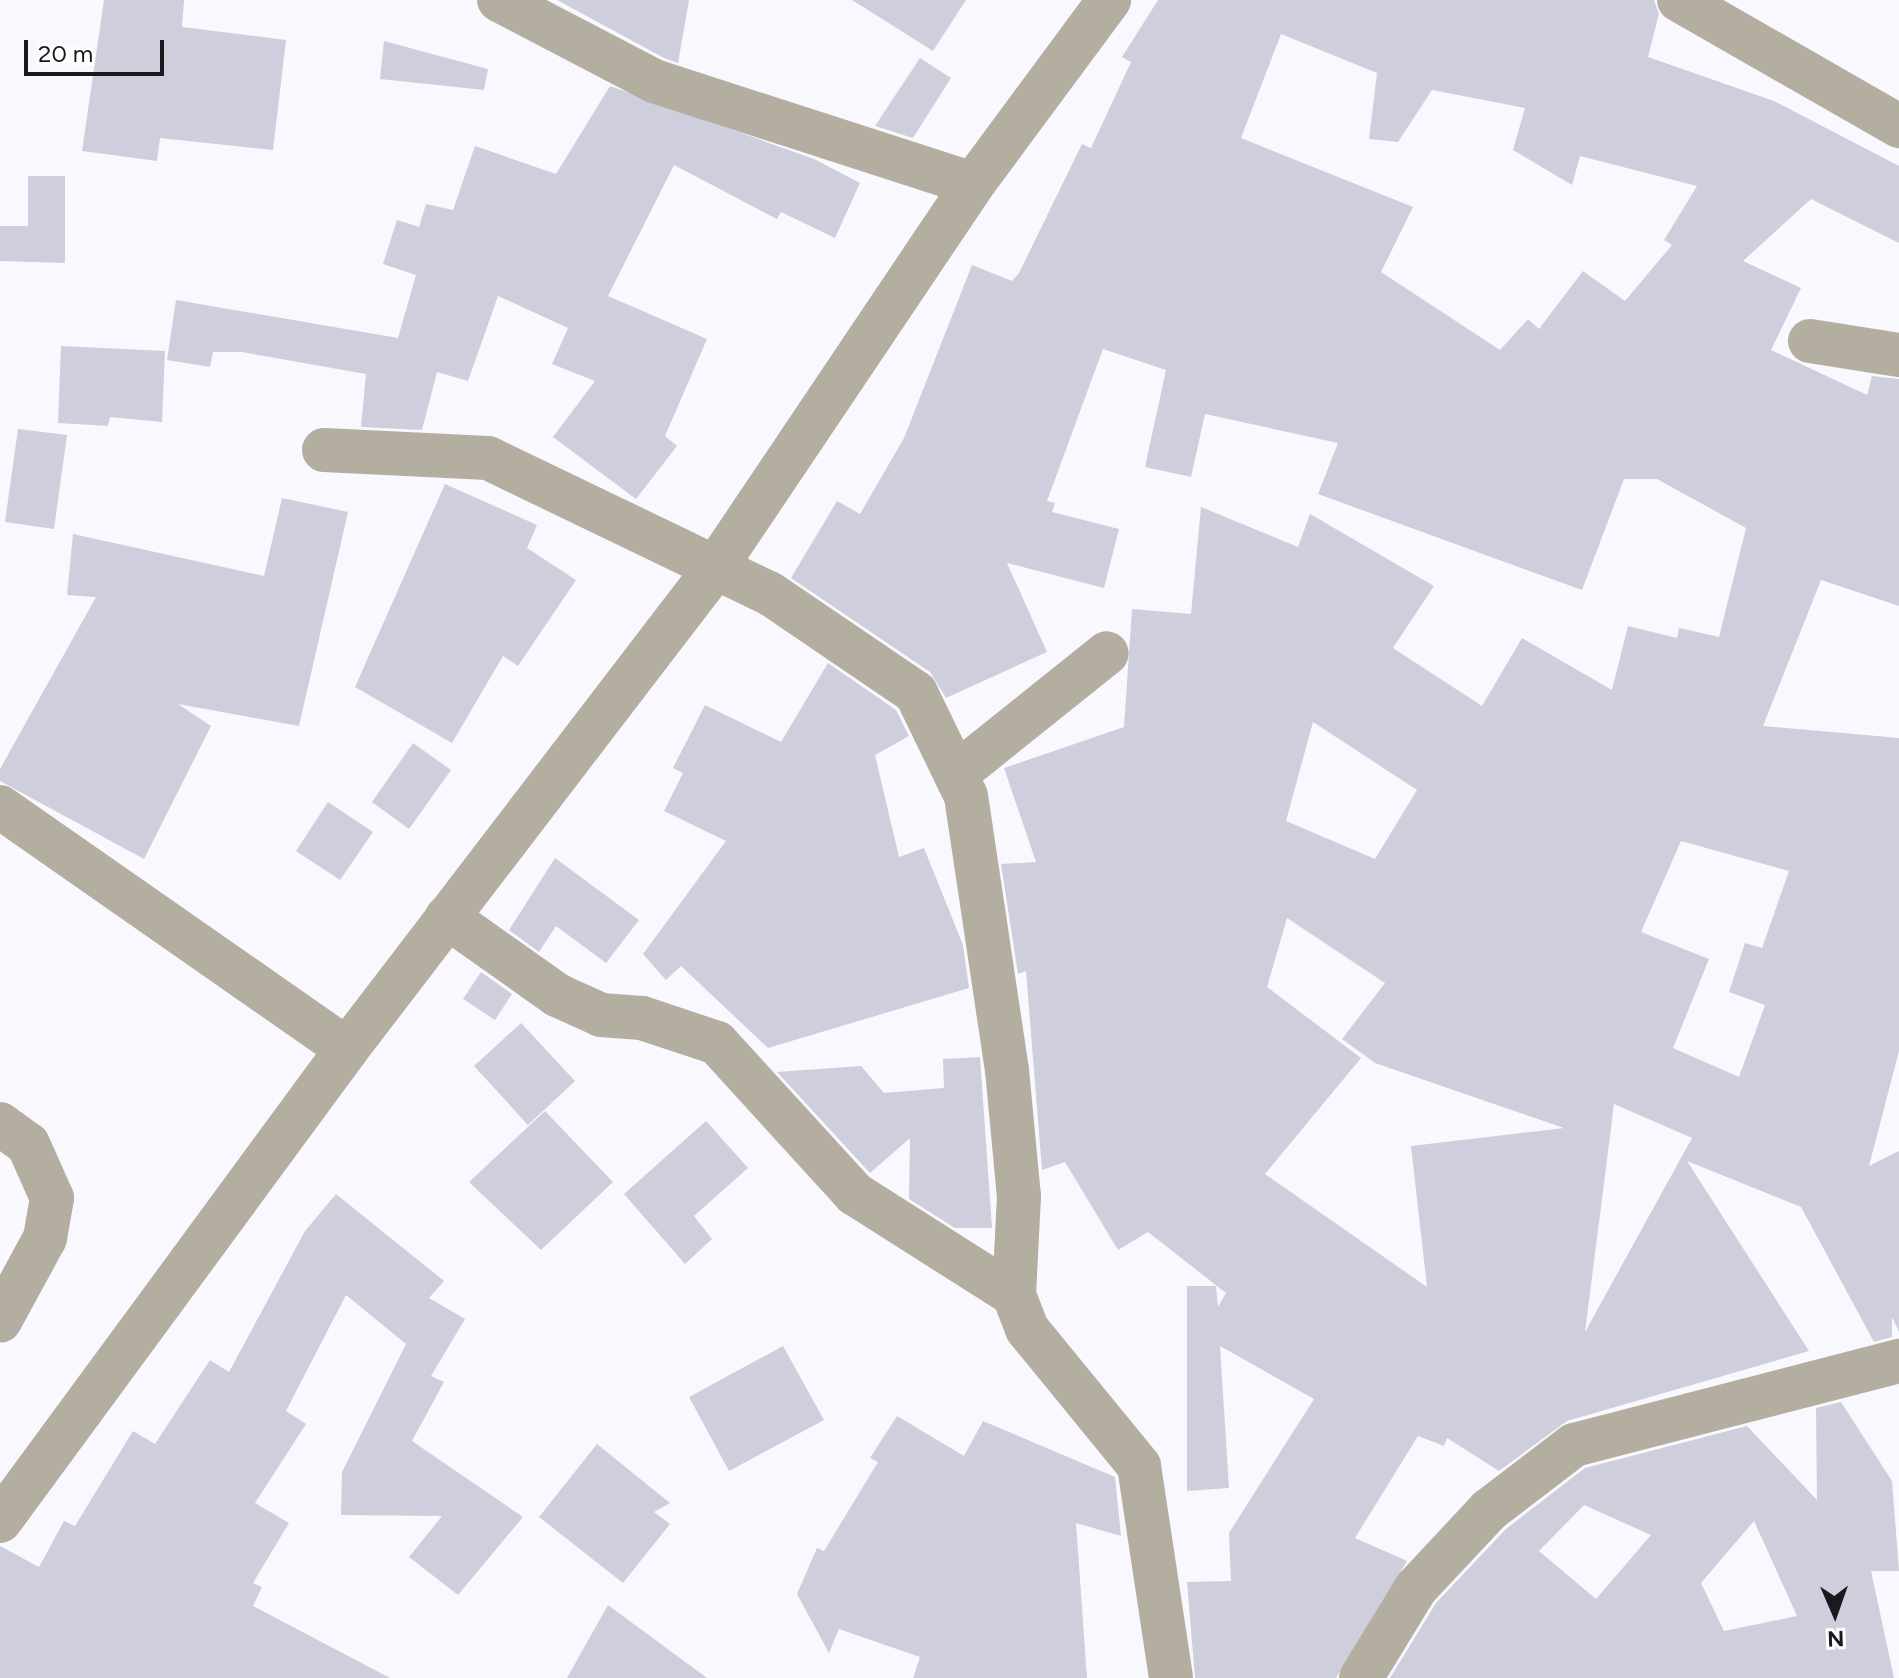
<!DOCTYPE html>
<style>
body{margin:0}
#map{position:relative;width:1899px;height:1678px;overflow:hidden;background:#f8f8fe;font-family:Figtree,sans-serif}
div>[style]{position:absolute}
.building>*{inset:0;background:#cfcedc}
.minor>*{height:44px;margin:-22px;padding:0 22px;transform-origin:22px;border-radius:22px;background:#b4aea0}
span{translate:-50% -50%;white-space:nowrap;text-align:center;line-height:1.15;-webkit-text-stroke:6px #fff;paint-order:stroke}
.north{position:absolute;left:1795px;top:1574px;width:80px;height:80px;-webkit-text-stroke:6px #fff;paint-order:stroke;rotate:178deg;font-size:22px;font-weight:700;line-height:32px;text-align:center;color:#1a191e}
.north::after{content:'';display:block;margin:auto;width:28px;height:36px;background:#1a191e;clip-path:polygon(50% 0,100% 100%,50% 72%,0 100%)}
.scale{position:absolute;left:24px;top:40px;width:140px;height:36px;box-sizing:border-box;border:4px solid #1a191e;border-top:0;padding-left:10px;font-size:24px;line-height:28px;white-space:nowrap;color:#1a191e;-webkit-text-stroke:6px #fff;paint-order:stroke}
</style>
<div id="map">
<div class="building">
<i style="clip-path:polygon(104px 0,184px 0,182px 27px,286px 40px,273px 150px,160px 138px,157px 161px,82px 151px)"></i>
<i style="clip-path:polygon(557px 0,689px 0,678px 63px,664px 58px)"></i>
<i style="clip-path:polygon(852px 0,966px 0,933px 51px)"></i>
<i style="clip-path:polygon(evenodd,1158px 0,1654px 0,1659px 14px,1648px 57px,1774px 101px,1899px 166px,1899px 243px,1811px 199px,1743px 261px,1801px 288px,1771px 350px,1867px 395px,1872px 376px,1899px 379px,1899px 606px,1821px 580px,1763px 726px,1899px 738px,1899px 1051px,1869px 1166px,1899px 1151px,1899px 1332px,1892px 1317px,1892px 1337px,1874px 1342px,1801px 1207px,1687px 1161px,1809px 1351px,1567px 1421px,1499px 1471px,1447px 1438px,1444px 1446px,1418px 1436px,1355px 1538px,1407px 1561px,1336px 1678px,1195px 1678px,1187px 1582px,1231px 1581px,1229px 1533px,1314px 1399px,1220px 1346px,1229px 1488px,1187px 1491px,1187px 1286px,1216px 1286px,1218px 1307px,1226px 1293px,1148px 1232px,1118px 1250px,1065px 1162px,1042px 1170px,1026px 971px,1018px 974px,1001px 864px,1036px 862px,1004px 768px,1124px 727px,1132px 609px,1191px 614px,1201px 507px,1298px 547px,1310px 514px,1434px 586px,1393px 648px,1482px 706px,1522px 638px,1612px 690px,1628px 626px,1677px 638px,1679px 628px,1719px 637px,1746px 528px,1657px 479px,1624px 479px,1582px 590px,1318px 494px,1338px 443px,1205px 414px,1191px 477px,1145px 467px,1166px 370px,1103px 349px,1047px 501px,1055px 503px,1052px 512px,1119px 529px,1104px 588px,1007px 563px,1047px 652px,946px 698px,930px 672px,791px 578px,837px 501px,860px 514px,904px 438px,972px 265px,1012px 281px,1019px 273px,1082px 144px,1091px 148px,1131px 62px,1122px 57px,1158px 0,1281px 34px,1377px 73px,1369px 139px,1398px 142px,1432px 90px,1525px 108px,1513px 150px,1572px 185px,1580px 156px,1697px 186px,1664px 240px,1672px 245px,1625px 301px,1583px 271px,1539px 329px,1528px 319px,1500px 350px,1381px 272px,1413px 207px,1241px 138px,1281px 34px,1158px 0,1313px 722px,1417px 790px,1375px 859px,1286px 821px,1313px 722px,1158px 0,1681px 841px,1789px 871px,1762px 948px,1745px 943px,1729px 992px,1765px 1005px,1739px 1077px,1673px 1048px,1709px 959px,1641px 932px,1681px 841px,1158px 0,1287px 918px,1385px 983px,1342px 1039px,1375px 1063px,1564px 1128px,1411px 1146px,1427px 1287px,1265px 1174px,1361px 1058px,1267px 987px,1287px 918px,1158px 0,1614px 1104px,1692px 1138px,1585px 1332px,1609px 1144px,1614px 1104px)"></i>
<i style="clip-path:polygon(384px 41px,488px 69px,484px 90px,380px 79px)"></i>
<i style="clip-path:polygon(920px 58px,951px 78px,913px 138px,875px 126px)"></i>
<i style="clip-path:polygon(610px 86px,814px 159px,860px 183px,835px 238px,781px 212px,777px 219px,674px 165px,608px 296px,707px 339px,665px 436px,677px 446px,636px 499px,553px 437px,595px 381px,552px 364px,568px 328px,498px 296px,468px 381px,437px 372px,422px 430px,361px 427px,366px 374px,242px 352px,213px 352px,210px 367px,167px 360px,176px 300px,398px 338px,416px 275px,383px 264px,397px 220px,419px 227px,426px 204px,453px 210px,475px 146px,556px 174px)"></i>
<i style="clip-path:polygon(28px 176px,65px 176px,65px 263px,0 261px,0 226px,28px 226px)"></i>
<i style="clip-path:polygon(61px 346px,165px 351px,162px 422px,110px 417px,108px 426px,58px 423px)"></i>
<i style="clip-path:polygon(18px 429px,67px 435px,54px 529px,5px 522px)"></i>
<i style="clip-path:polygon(445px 484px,537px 525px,527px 548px,576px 580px,518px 666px,503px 656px,452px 743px,355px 687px)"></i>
<i style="clip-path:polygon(282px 498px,348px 512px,299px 726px,178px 704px,211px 726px,144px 859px,0 781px,0 769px,96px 597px,67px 595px,73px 534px,264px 576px)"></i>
<i style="clip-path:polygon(828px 663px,896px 710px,909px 736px,875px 755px,899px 857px,924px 848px,963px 945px,969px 988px,768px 1048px,681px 966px,666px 980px,643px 954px,726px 841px,664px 811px,683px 773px,673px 768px,705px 705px,781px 742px)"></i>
<i style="clip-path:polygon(413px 743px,451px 770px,409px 829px,372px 802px)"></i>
<i style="clip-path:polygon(328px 802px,373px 832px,340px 880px,296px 851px)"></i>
<i style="clip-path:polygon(555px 858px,639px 920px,606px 963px,556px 926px,539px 952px,509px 930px)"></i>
<i style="clip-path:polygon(481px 972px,512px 994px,495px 1020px,463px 999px)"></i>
<i style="clip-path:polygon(521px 1023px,575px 1081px,528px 1125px,474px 1066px)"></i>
<i style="clip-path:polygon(980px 1057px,992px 1228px,955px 1228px,909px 1199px,910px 1138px,870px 1173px,777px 1072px,861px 1066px,884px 1093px,944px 1088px,943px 1059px)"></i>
<i style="clip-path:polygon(545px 1111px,613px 1182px,541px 1250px,469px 1182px)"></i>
<i style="clip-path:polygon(706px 1121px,748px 1168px,694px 1216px,712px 1239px,685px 1264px,624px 1194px)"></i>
<i style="clip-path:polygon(336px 1194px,444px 1281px,429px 1298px,465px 1319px,431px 1376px,444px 1382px,412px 1441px,523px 1517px,458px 1595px,409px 1557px,442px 1516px,341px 1515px,342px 1472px,406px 1344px,346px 1295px,286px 1411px,306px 1424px,255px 1503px,289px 1523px,253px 1583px,262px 1587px,253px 1606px,390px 1678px,0 1678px,0 1546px,39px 1567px,64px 1521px,75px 1526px,133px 1431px,155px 1444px,210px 1360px,229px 1372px,305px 1231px)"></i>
<i style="clip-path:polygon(783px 1346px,824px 1420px,729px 1471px,689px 1397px)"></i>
<i style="clip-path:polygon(evenodd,1841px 1402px,1892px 1481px,1899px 1571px,1871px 1571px,1894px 1678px,1390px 1678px,1436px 1603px,1506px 1529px,1585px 1468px,1747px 1426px,1817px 1500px,1816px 1408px,1841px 1402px,1584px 1505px,1651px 1535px,1596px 1599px,1539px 1551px,1584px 1505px,1841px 1402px,1754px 1521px,1797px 1616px,1724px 1631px,1701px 1583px,1754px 1521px)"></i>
<i style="clip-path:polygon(897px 1416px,964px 1456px,983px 1421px,1115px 1477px,1121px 1536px,1076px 1523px,1087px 1678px,913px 1678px,920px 1657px,839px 1629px,829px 1653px,797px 1594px,817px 1548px,824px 1551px,878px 1462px,870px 1458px)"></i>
<i style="clip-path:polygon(597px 1444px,670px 1503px,654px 1512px,670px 1524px,623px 1583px,539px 1517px)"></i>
<i style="clip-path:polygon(608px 1605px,707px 1678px,567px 1678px)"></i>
</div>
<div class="minor">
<i style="left:499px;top:0;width:175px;rotate:27.6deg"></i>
<i style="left:654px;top:81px;width:335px;rotate:17.9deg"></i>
<i style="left:1679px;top:0;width:254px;rotate:29.8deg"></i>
<i style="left:1810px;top:341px;width:90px;rotate:8.9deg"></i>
<i style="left:324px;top:450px;width:164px;rotate:2.8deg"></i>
<i style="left:488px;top:458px;width:312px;rotate:25.7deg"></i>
<i style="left:769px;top:593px;width:178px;rotate:34.2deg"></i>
<i style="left:916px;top:693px;width:114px;rotate:64.1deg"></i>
<i style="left:966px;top:796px;width:277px;rotate:81.5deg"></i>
<i style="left:1007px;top:1070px;width:127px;rotate:84.6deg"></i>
<i style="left:1019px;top:1196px;width:99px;rotate:92.9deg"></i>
<i style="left:1014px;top:1295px;width:36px;rotate:69deg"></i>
<i style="left:1027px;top:1329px;width:177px;rotate:50.7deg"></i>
<i style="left:1139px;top:1466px;width:214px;rotate:81.4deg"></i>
<i style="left:956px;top:774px;width:193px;rotate:-38.7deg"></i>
<i style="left:0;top:807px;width:423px;rotate:34.9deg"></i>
<i style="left:447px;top:917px;width:135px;rotate:35.3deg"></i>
<i style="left:557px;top:995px;width:48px;rotate:24.4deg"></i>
<i style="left:601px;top:1015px;width:41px;rotate:4.2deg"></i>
<i style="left:642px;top:1018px;width:79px;rotate:18.4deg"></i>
<i style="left:717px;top:1043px;width:205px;rotate:47.6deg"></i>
<i style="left:855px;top:1194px;width:188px;rotate:32.4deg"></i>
<i style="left:0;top:1124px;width:34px;rotate:36deg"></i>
<i style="left:28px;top:1144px;width:59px;rotate:66deg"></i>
<i style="left:52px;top:1198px;width:41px;rotate:99.9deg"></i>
<i style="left:45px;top:1238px;width:94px;rotate:118.5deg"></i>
<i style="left:0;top:1521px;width:586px;rotate:-53.68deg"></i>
<i style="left:347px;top:1049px;width:602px;rotate:-52.56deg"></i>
<i style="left:713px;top:571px;width:466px;rotate:-56.1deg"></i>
<i style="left:973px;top:184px;width:229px;rotate:-53.5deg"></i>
<i style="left:1361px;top:1678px;width:105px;rotate:-58.6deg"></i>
<i style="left:1416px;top:1588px;width:107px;rotate:-46.9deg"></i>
<i style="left:1489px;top:1510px;width:107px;rotate:-37.4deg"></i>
<i style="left:1574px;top:1445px;width:336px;rotate:-14.5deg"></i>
</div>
<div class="north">N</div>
<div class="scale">20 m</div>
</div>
